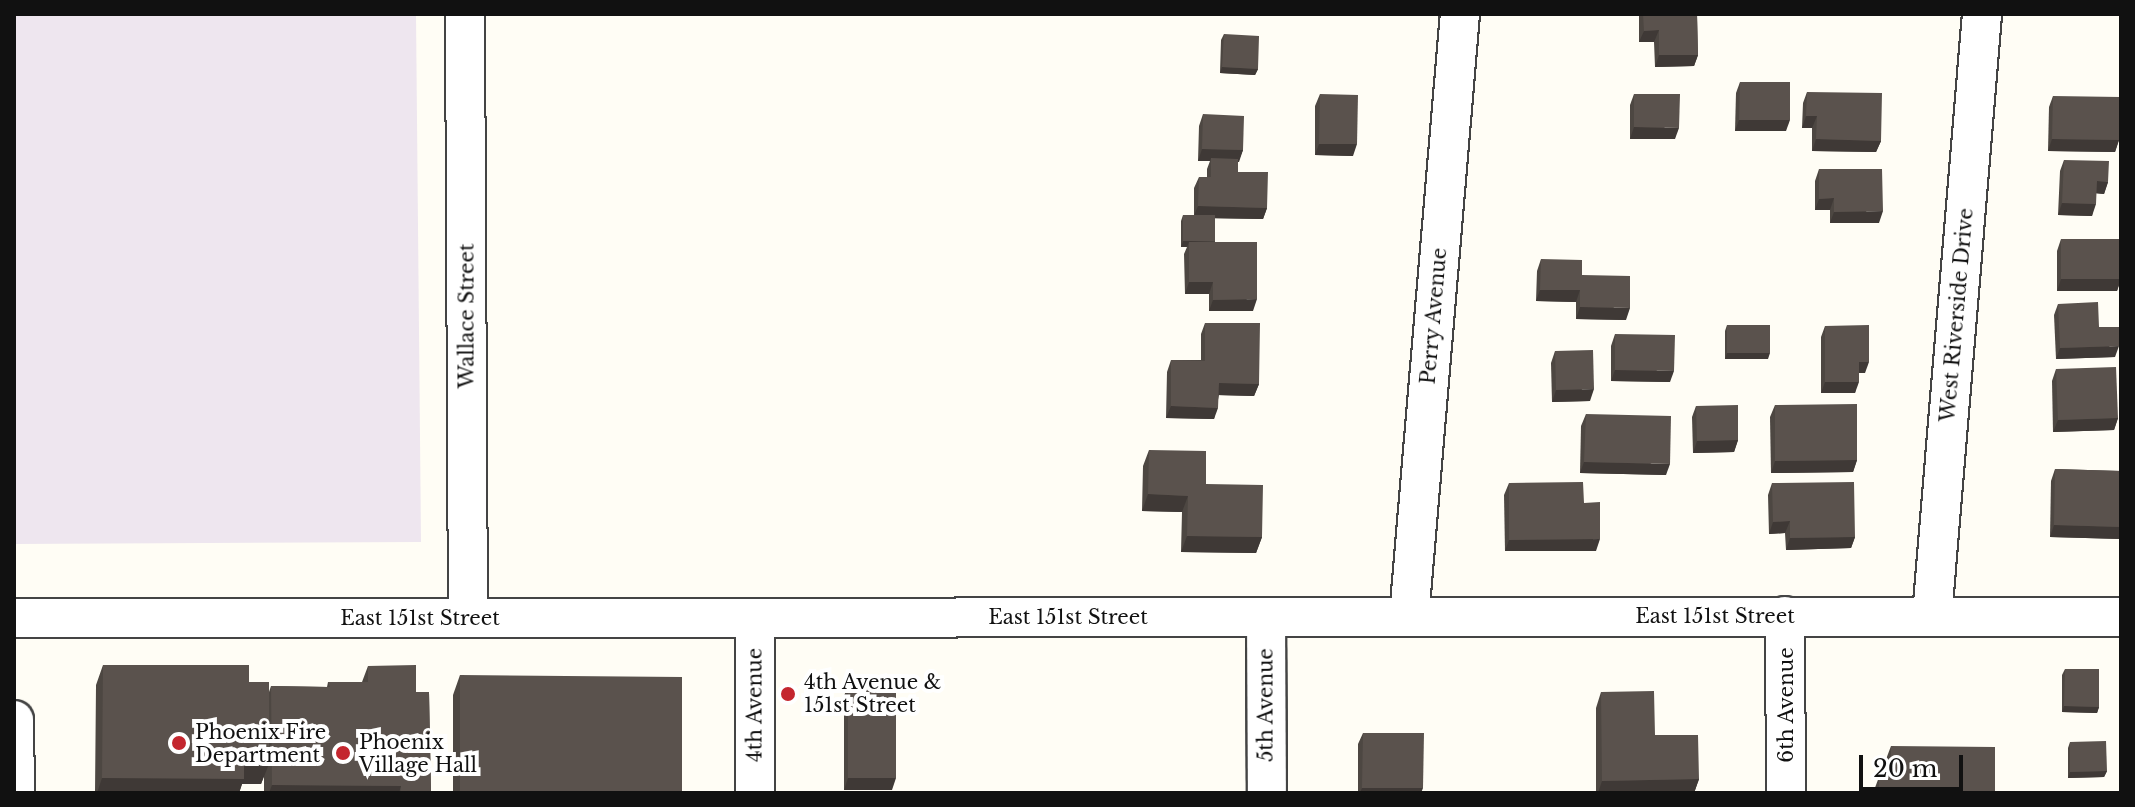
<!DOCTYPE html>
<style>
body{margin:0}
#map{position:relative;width:2135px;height:807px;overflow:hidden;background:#fffdf5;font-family:"Libre Baskerville",serif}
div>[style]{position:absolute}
.industrial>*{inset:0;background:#eee6ef}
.roads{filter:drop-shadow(2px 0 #444) drop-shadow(-2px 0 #444) drop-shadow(0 2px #444) drop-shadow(0 -2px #444)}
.minor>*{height:38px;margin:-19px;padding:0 19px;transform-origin:19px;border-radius:19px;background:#fff}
.wall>*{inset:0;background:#4d4742}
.shaded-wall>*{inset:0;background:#3f3936}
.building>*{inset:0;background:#5a524d}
.dots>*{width:22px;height:22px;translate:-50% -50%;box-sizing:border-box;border:4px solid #fff;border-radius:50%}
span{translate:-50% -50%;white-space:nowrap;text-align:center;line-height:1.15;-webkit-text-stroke:8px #fff;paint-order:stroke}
.street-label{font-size:20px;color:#111}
.poi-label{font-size:20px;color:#111}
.left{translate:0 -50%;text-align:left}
.frame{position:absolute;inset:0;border:16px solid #111;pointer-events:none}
.scale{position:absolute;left:1859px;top:755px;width:104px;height:36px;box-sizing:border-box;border:4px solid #111;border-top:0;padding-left:10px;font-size:24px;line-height:28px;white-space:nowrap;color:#111;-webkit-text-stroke:6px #fff;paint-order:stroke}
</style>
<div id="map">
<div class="industrial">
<i style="clip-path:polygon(14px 14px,416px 14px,421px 542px,14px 544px)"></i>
</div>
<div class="roads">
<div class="minor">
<i style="left:465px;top:14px;width:604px;rotate:89.72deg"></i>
<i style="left:1785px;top:616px;width:177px;rotate:89.7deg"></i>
<i style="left:1932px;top:616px;width:604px;rotate:-85.25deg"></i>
<i style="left:1266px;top:617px;width:176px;rotate:89.7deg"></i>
<i style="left:1409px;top:617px;width:605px;rotate:-85.17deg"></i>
<i style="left:14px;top:618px;width:2107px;rotate:-0.03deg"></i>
<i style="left:14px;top:720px;width:73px;rotate:89.2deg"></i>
<i style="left:755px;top:793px;width:175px;rotate:-90deg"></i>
</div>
</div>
<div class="wall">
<i style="clip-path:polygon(1639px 14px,1697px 14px,1698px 55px,1694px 66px,1655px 67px,1654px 42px,1639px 42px)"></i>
<i style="clip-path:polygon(1224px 34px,1258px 69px,1255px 75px,1220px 73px,1221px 40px)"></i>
<i style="clip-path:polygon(1740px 82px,1786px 131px,1735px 131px,1736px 93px)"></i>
<i style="clip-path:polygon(1807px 92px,1881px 141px,1876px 152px,1812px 151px,1812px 128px,1802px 128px,1803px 103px)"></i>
<i style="clip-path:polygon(1320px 94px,1353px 156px,1315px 155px,1315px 106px)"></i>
<i style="clip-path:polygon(1634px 94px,1675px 139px,1630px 139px,1630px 105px)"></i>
<i style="clip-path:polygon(2053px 96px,2119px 140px,2115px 152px,2048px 151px,2049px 107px)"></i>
<i style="clip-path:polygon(1203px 114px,1243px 150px,1238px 162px,1238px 172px,1267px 208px,1263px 219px,1215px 218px,1215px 242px,1253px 311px,1209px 311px,1209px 294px,1185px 294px,1184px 254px,1187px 247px,1181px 247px,1181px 221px,1183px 215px,1194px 215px,1194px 188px,1199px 177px,1207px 177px,1207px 169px,1210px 161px,1198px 161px,1199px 126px)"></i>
<i style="clip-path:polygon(2064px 160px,2108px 182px,2104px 194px,2096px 193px,2092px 216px,2058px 215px,2060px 171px)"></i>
<i style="clip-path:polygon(1819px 169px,1879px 223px,1830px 223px,1830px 210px,1815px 210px,1815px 181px)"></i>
<i style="clip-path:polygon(2061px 239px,2121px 279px,2117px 291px,2057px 291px,2057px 251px)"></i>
<i style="clip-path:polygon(1541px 259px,1582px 275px,1626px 320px,1576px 319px,1576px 302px,1536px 301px,1537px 271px)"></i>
<i style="clip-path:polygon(2058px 304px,2099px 327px,2115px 357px,2056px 359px,2054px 315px)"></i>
<i style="clip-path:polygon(1205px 323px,1259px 384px,1254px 396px,1219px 395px,1214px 419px,1166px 418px,1167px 372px,1171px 360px,1201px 360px,1201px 334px)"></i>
<i style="clip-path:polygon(1727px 325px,1768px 359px,1725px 359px,1725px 331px)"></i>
<i style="clip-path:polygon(1825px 326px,1865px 373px,1859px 373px,1855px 393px,1821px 393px,1821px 337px)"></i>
<i style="clip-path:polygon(1615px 334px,1670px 382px,1611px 381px,1611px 346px)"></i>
<i style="clip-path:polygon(1555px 351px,1590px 401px,1552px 402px,1551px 363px)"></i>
<i style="clip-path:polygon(2056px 369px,2118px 418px,2114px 430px,2053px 432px,2052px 381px)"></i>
<i style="clip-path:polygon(1775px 405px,1857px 460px,1853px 472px,1771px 473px,1770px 417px)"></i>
<i style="clip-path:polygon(1696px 406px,1738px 440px,1734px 452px,1693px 453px,1692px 417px)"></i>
<i style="clip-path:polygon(1586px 414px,1666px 475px,1580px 473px,1581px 426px)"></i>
<i style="clip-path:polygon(1149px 450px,1206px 484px,1262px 537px,1256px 553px,1181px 552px,1182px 512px,1142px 511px,1143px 466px)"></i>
<i style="clip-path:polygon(2055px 469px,2121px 471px,2121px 539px,2050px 537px,2051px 481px)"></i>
<i style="clip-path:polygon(1509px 483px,1584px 503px,1596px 551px,1505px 551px,1504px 495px)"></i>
<i style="clip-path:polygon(1772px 483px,1855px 537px,1851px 548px,1786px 550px,1785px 533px,1769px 534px,1768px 495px)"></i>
<i style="clip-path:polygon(103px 665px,249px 682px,269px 692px,271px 686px,327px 687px,328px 682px,362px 682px,368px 666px,416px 692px,429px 692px,431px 793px,264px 793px,264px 776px,261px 784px,242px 784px,239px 793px,95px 793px,96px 685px)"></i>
<i style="clip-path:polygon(2065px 669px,2099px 707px,2097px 713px,2062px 712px,2062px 675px)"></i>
<i style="clip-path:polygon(460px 675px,682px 793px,453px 793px,453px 695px)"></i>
<i style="clip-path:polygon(848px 685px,892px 790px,844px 790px,844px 696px)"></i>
<i style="clip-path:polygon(1601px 692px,1655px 735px,1699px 779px,1694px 793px,1596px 793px,1596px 708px)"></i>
<i style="clip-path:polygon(1363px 733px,1422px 793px,1423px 793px,1358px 793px,1358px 744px)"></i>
<i style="clip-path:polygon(2070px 742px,2107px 771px,2104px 777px,2068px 778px,2068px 748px)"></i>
<i style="clip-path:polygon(1891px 746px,1995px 793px,1873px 793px,1879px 777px,1885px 777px,1885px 762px)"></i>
</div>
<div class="shaded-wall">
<i style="clip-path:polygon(1659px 30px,1654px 42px,1639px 42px,1644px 31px)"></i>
<i style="clip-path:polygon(1659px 55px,1698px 55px,1694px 66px,1655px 67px)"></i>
<i style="clip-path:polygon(1222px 67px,1258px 69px,1255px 75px,1220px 73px)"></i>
<i style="clip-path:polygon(1806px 116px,1817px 116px,1812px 128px,1802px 128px)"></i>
<i style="clip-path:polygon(1739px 120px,1790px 120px,1786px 131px,1735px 131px)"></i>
<i style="clip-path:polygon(1634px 127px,1679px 128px,1675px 139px,1630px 139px)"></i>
<i style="clip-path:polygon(1816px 139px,1881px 141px,1876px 152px,1812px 151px)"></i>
<i style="clip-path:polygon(2052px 139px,2119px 140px,2115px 152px,2048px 151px)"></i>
<i style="clip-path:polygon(1319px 144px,1357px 144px,1353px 156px,1315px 155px)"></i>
<i style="clip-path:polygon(1202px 149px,1243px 150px,1239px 162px,1211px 161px,1211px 158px,1210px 161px,1198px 161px)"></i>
<i style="clip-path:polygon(2097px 181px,2108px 182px,2104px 194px,2092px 193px)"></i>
<i style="clip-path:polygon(1834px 198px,1830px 210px,1815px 210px,1819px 199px)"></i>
<i style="clip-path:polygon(2062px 203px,2096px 204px,2092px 216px,2058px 215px)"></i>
<i style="clip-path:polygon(1198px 206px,1267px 208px,1263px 219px,1193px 218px)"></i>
<i style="clip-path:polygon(1883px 211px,1879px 223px,1830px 223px,1834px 212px)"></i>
<i style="clip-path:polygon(1183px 241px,1215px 241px,1189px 242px,1187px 247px,1181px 247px)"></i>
<i style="clip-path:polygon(2061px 279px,2121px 279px,2117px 291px,2057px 291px)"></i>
<i style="clip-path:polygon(1189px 282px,1213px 282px,1209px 294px,1185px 294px)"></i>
<i style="clip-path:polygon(1540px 290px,1580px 290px,1576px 302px,1536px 301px)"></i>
<i style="clip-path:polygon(1257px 299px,1253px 311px,1209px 311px,1213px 300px)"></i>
<i style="clip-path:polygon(1580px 307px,1630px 308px,1626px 320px,1576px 319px)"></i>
<i style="clip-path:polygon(2119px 346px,2115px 357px,2056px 359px,2060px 348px)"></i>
<i style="clip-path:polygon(1727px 353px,1770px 353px,1768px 359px,1725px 359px)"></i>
<i style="clip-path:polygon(1859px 362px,1869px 362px,1865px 373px,1855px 373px)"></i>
<i style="clip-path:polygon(1615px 370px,1674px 371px,1670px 382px,1611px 381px)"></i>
<i style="clip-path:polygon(1825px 382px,1859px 382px,1855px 393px,1821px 393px)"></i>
<i style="clip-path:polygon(1219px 383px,1259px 384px,1254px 396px,1215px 395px)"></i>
<i style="clip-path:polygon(1594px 389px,1590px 401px,1552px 402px,1556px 390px)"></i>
<i style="clip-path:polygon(1171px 406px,1218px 408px,1214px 419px,1166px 418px)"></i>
<i style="clip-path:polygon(2118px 418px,2114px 430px,2053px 432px,2058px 420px)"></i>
<i style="clip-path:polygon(1738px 440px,1734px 452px,1693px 453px,1697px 441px)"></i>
<i style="clip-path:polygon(1857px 460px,1853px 472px,1771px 473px,1775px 461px)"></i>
<i style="clip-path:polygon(1584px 462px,1670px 464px,1666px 475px,1580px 473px)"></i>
<i style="clip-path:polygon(1148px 494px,1188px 496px,1182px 512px,1142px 511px)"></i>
<i style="clip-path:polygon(1790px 521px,1785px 533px,1769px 534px,1773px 522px)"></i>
<i style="clip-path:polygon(2054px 525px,2121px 527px,2121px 539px,2050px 537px)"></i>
<i style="clip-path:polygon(1187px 536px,1262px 537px,1256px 553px,1181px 552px)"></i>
<i style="clip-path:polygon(1855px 537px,1851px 548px,1786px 550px,1790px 538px)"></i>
<i style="clip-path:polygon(1600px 539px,1596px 551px,1505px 551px,1509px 540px)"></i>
<i style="clip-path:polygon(2064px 706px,2099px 707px,2097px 713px,2062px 712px)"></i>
<i style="clip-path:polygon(244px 764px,269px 764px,261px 784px,242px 784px,239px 793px,97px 793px,102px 778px)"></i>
<i style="clip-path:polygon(2107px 771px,2104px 777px,2068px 778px,2070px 772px)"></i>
<i style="clip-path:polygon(848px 778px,896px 778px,892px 790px,844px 790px)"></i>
<i style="clip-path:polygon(1699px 779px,1694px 793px,1598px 793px,1602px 781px)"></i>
<i style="clip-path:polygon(272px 785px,401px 786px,399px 793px,269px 793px)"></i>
<i style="clip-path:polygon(1362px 788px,1423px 788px,1421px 793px,1360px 793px)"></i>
</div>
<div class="building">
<i style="clip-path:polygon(1643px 14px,1697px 14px,1698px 55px,1659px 55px,1659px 30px,1644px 31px)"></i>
<i style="clip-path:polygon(1224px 34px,1259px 36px,1258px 69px,1222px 67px)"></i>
<i style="clip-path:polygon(1740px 82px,1790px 82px,1790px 120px,1739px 120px)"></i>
<i style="clip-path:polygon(1807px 92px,1882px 93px,1881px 141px,1816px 139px,1817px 116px,1806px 116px)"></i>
<i style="clip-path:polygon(1320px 94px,1358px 95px,1357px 144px,1319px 144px)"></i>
<i style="clip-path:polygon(1634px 94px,1680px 94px,1679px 128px,1634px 127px)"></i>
<i style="clip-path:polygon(2053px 96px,2120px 97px,2119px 140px,2052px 139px)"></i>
<i style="clip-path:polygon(1203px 114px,1244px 116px,1243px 150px,1202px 149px)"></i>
<i style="clip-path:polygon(1211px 158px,1238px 159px,1238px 172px,1268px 172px,1267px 208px,1198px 206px,1199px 177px,1211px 177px)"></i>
<i style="clip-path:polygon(2064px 160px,2109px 161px,2108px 182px,2097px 181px,2096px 204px,2062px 203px)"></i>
<i style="clip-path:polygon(1819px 169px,1882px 169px,1883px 211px,1834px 212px,1834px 198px,1819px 199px)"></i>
<i style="clip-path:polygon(1183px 215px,1215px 215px,1215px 241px,1183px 241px)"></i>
<i style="clip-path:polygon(2061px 239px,2121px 239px,2121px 279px,2061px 279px)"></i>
<i style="clip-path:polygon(1189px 242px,1257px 242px,1257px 299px,1213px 300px,1213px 282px,1189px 282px)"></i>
<i style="clip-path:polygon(1541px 259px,1582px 260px,1582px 275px,1630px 276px,1630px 308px,1580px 307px,1580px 290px,1540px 290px)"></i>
<i style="clip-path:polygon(2098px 302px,2099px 327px,2119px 327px,2119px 346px,2060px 348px,2058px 304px)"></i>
<i style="clip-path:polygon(1205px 323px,1260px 323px,1259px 384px,1219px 383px,1218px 408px,1171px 406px,1171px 360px,1205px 361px)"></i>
<i style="clip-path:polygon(1727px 325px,1770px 325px,1770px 353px,1727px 353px)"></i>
<i style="clip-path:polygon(1869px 325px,1869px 362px,1859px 362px,1859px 382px,1825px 382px,1825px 326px)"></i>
<i style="clip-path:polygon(1615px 334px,1675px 335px,1674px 371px,1615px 370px)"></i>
<i style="clip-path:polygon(1593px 350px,1594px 389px,1556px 390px,1555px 351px)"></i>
<i style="clip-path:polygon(2116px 367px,2118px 418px,2058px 420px,2056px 369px)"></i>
<i style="clip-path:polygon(1857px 404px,1857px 460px,1775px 461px,1775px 405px)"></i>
<i style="clip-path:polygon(1738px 405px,1738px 440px,1697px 441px,1696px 406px)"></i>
<i style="clip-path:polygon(1586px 414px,1671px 416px,1670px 464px,1584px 462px)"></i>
<i style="clip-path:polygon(1149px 450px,1206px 451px,1206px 484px,1263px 485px,1262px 537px,1187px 536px,1188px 496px,1148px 494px)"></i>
<i style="clip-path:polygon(2055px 469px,2121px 471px,2121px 527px,2054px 525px)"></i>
<i style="clip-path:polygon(1583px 482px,1584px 503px,1600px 502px,1600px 539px,1509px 540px,1509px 483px)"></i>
<i style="clip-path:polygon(1854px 482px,1855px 537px,1790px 538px,1790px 521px,1773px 522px,1772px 483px)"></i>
<i style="clip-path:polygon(103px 665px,249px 665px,249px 682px,269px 682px,269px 764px,244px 764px,244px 779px,102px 778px)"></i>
<i style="clip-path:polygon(416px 665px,416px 692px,429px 692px,431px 792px,400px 793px,401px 786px,272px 785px,271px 686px,330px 687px,328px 682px,368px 682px,368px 666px)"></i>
<i style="clip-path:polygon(2065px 669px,2099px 669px,2099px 707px,2064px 706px)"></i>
<i style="clip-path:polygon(460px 675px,682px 677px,682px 793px,460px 793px)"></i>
<i style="clip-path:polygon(848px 685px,896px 685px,896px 778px,848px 778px)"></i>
<i style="clip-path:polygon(1654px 691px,1655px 735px,1698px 735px,1699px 779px,1602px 781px,1601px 692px)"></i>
<i style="clip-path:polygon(1363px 733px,1424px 733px,1423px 788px,1362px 788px)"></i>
<i style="clip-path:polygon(2106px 741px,2107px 771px,2070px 772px,2070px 742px)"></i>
<i style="clip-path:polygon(1891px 746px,1995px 747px,1995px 793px,1879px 793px,1879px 777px,1891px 777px)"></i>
</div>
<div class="dots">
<i style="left:788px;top:694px;background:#c4262e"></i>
<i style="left:179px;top:743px;background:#c4262e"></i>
<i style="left:343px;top:753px;background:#c4262e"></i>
</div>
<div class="street-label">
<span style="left:1957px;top:315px;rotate:-85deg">West Riverside Drive</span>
<span style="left:467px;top:316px;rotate:-90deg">Wallace Street</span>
<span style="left:1434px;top:316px;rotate:-85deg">Perry Avenue</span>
<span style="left:1715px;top:616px">East 151st Street</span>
<span style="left:1068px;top:617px">East 151st Street</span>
<span style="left:420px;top:618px">East 151st Street</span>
<span style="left:755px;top:705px;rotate:-90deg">4th Avenue</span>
<span style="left:1266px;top:705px;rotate:-90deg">5th Avenue</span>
<span style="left:1786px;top:705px;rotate:-90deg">6th Avenue</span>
</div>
<div class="poi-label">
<span class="left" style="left:804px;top:694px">4th Avenue &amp;<br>151st Street</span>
<span class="left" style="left:195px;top:744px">Phoenix Fire<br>Department</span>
<span class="left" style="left:359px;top:754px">Phoenix<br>Village Hall</span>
</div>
<div class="frame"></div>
<div class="scale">20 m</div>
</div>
